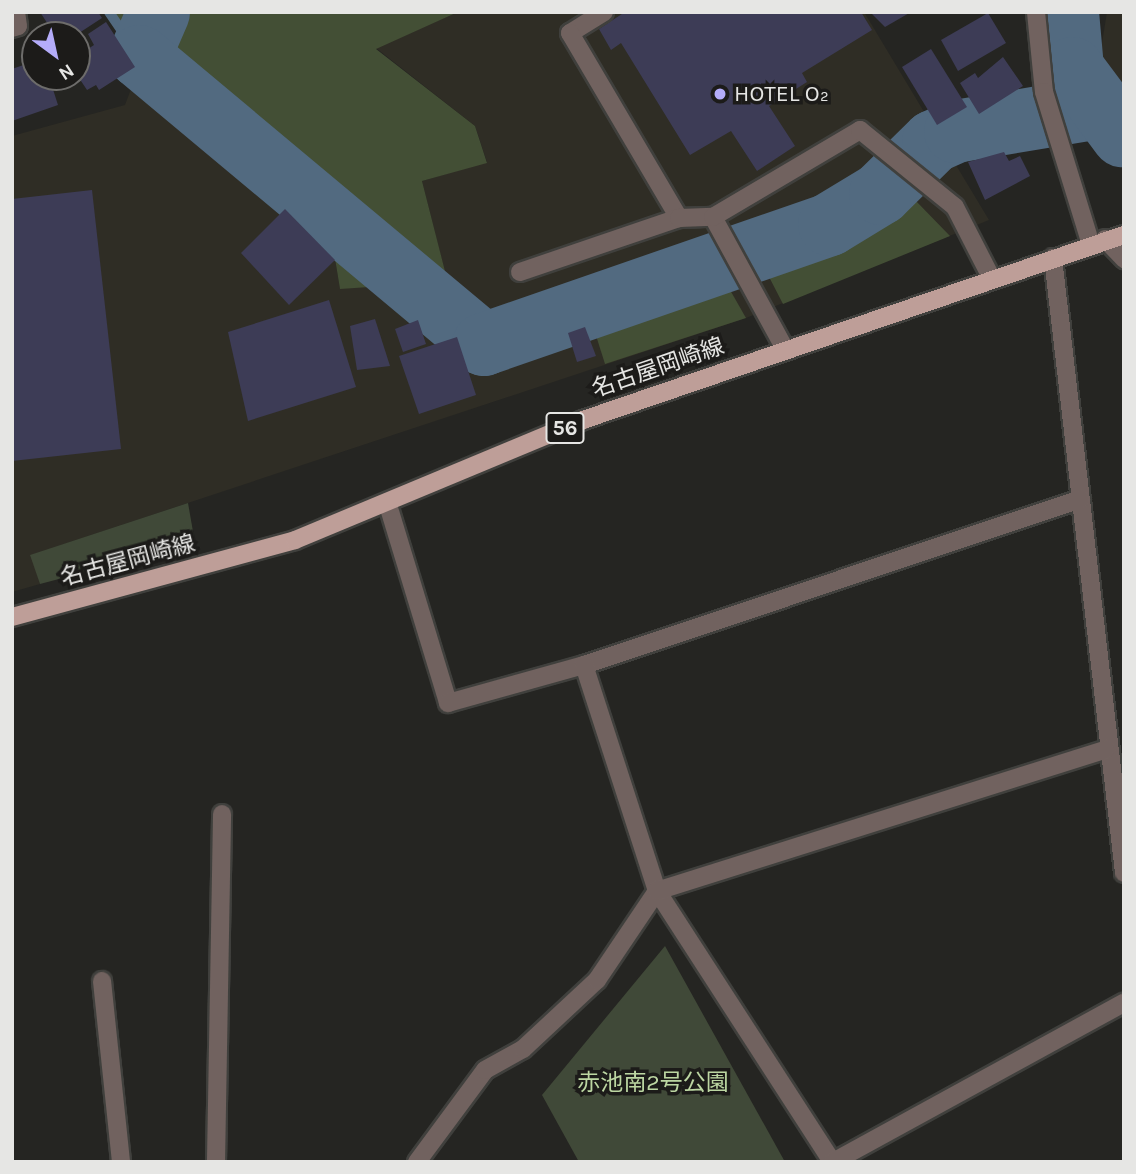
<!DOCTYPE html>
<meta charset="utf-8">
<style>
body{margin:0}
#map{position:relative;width:1136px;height:1174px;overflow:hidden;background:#252522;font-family:Karla,"Noto Sans JP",sans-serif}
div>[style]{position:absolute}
.built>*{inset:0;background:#2f2d25}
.green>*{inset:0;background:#404938}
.forest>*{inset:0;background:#434f35}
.stream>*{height:10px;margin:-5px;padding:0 5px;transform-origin:5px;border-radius:5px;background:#526a80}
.river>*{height:63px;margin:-31.5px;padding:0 31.5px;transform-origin:31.5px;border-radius:31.5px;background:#526a80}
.building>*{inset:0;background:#3d3c56}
.roads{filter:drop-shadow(2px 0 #40403d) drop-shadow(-2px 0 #40403d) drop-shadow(0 2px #40403d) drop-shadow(0 -2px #40403d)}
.lane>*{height:18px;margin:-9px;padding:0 9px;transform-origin:9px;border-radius:9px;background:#71625f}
.street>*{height:18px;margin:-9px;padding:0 9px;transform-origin:9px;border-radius:9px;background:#71625f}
.primary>*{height:18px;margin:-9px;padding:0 9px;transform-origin:9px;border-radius:9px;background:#be9e98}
.dots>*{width:19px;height:19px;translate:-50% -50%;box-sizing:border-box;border:4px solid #1c1b19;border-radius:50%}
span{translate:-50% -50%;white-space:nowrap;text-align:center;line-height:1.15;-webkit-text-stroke:7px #1c1b19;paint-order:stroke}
.shield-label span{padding:2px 5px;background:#1c1b19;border:2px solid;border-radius:5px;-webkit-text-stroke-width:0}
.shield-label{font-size:21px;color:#e6e6e4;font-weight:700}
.poi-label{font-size:23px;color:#e6e6e4}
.left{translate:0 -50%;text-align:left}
.street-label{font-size:23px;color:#e6e6e4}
.park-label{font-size:23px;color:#bcd6a2}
.frame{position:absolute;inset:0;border:14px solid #e6e6e4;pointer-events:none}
.north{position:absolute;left:21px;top:21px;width:70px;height:70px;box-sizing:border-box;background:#1c1b19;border:2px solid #6d6c6a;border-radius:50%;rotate:147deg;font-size:19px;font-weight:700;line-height:28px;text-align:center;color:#e6e6e4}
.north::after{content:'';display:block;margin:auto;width:24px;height:32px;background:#b4acf9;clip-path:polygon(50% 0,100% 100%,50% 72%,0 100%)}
</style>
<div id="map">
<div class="built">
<i style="clip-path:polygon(458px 12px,864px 12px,989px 220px,746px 318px,31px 555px,40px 584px,12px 592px,12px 136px,125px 105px,139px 68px,330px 228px,340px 288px,399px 285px,460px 333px,422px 181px,487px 162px,475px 126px,376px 48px)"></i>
<i style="clip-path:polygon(1107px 12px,1124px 12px,1124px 108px,1098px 68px)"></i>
</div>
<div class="green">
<i style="clip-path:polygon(188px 503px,195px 543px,40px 584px,30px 555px)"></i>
<i style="clip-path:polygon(665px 946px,785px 1162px,579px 1162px,542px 1095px)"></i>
</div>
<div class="forest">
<i style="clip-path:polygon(111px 12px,458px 12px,376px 49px,475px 126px,487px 163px,422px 181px,461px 334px,399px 285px,340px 289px,330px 228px,139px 68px)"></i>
<i style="clip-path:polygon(882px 166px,950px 236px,783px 304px,748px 236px,801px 216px)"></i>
<i style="clip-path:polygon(709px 253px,746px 318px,605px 364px,582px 291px)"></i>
</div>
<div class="stream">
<i style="left:109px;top:12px;width:53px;rotate:55.7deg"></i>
</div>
<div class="river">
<i style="left:158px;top:12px;width:48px;rotate:113.4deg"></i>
<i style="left:139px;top:56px;width:449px;rotate:39.9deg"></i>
<i style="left:483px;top:344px;width:366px;rotate:-19.1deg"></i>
<i style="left:829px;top:224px;width:60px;rotate:-31.3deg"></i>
<i style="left:880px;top:193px;width:74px;rotate:-44.5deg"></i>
<i style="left:933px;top:141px;width:24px;rotate:-24deg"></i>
<i style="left:955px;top:131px;width:145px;rotate:-9.5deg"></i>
<i style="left:1067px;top:12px;width:56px;rotate:84.9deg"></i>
<i style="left:1072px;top:68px;width:84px;rotate:53.3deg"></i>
</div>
<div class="building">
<i style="clip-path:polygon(40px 12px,98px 12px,102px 18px,76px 35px,55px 35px)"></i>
<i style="clip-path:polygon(625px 12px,861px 12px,872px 30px,802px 73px,807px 82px,769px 106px,795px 146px,757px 171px,731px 131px,690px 155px,621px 43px,611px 50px,599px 29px)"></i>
<i style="clip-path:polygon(870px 12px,911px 12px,885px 27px)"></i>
<i style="clip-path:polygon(988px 13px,1006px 43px,958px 71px,941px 40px)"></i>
<i style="clip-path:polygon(106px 22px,135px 67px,99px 90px,96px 85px,87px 90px,77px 75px,77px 56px,94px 45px,88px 34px)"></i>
<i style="clip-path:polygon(931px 49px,967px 107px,937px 125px,902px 67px)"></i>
<i style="clip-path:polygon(1003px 57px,1023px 86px,979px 114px,960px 83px,975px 73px,978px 78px)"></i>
<i style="clip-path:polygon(35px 61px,35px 77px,49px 77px,58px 105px,12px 121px,12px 69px)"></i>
<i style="clip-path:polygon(1004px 152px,1009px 161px,1020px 156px,1030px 176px,985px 200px,968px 162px)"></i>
<i style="clip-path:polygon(92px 190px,121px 449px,12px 461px,12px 199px)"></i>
<i style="clip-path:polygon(285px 209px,335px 260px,289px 305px,241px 253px)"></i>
<i style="clip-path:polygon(329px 300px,356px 387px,248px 421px,228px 332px)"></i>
<i style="clip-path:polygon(375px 319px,390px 366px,357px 370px,350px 326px)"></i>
<i style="clip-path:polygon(418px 320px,426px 344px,403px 352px,395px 329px)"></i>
<i style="clip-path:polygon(585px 327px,596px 356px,577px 362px,568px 333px)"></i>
<i style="clip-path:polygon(457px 337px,476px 395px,419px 414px,399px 356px)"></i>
</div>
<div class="roads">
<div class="lane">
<i style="left:604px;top:12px;width:40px;rotate:148deg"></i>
<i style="left:570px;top:33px;width:215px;rotate:59.5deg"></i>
<i style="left:1036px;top:12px;width:80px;rotate:84.3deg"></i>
<i style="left:1044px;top:92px;width:160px;rotate:72.9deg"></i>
<i style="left:713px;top:217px;width:150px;rotate:61.4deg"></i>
<i style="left:520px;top:272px;width:168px;rotate:-18.8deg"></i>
<i style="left:679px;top:218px;width:34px;rotate:-2deg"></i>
<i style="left:713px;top:217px;width:171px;rotate:-30.6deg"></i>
<i style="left:860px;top:130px;width:122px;rotate:39deg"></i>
<i style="left:955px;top:207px;width:81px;rotate:62.8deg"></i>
</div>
<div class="street">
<i style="left:12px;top:28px;width:6px;rotate:-18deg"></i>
<i style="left:18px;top:26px;width:14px;rotate:-98deg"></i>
<i style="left:1105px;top:239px;width:28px;rotate:46deg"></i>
<i style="left:1053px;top:258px;width:619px;rotate:83.41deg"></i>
<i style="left:388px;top:505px;width:207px;rotate:73.1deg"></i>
<i style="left:448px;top:703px;width:141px;rotate:-15.6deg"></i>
<i style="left:584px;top:665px;width:524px;rotate:-18.47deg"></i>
<i style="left:584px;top:665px;width:237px;rotate:72.1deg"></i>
<i style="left:657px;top:891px;width:323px;rotate:57.1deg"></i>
<i style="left:102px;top:981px;width:182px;rotate:84deg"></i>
<i style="left:216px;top:1162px;width:348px;rotate:-89deg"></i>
<i style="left:417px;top:1162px;width:114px;rotate:-53.5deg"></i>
<i style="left:485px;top:1070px;width:43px;rotate:-28.9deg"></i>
<i style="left:523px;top:1049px;width:101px;rotate:-43deg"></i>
<i style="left:597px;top:980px;width:107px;rotate:-56deg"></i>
<i style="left:657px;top:891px;width:470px;rotate:-17.5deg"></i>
<i style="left:833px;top:1162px;width:332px;rotate:-28.7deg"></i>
</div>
<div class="primary">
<i style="left:12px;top:617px;width:293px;rotate:-15.2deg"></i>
<i style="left:295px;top:540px;width:312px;rotate:-22.6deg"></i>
<i style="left:583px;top:420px;width:572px;rotate:-18.88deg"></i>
</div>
</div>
<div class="dots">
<i style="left:720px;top:94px;background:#b4acf9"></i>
</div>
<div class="shield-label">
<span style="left:565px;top:428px">56</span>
</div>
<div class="poi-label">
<span class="left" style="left:734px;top:94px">HOTEL O₂</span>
</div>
<div class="street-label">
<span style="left:658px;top:368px;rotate:-19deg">名古屋岡崎線</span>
<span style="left:128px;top:561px;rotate:-15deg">名古屋岡崎線</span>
</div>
<div class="park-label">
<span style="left:653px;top:1083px">赤池南2号公園</span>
</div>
<div class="frame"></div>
<div class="north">N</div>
</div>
